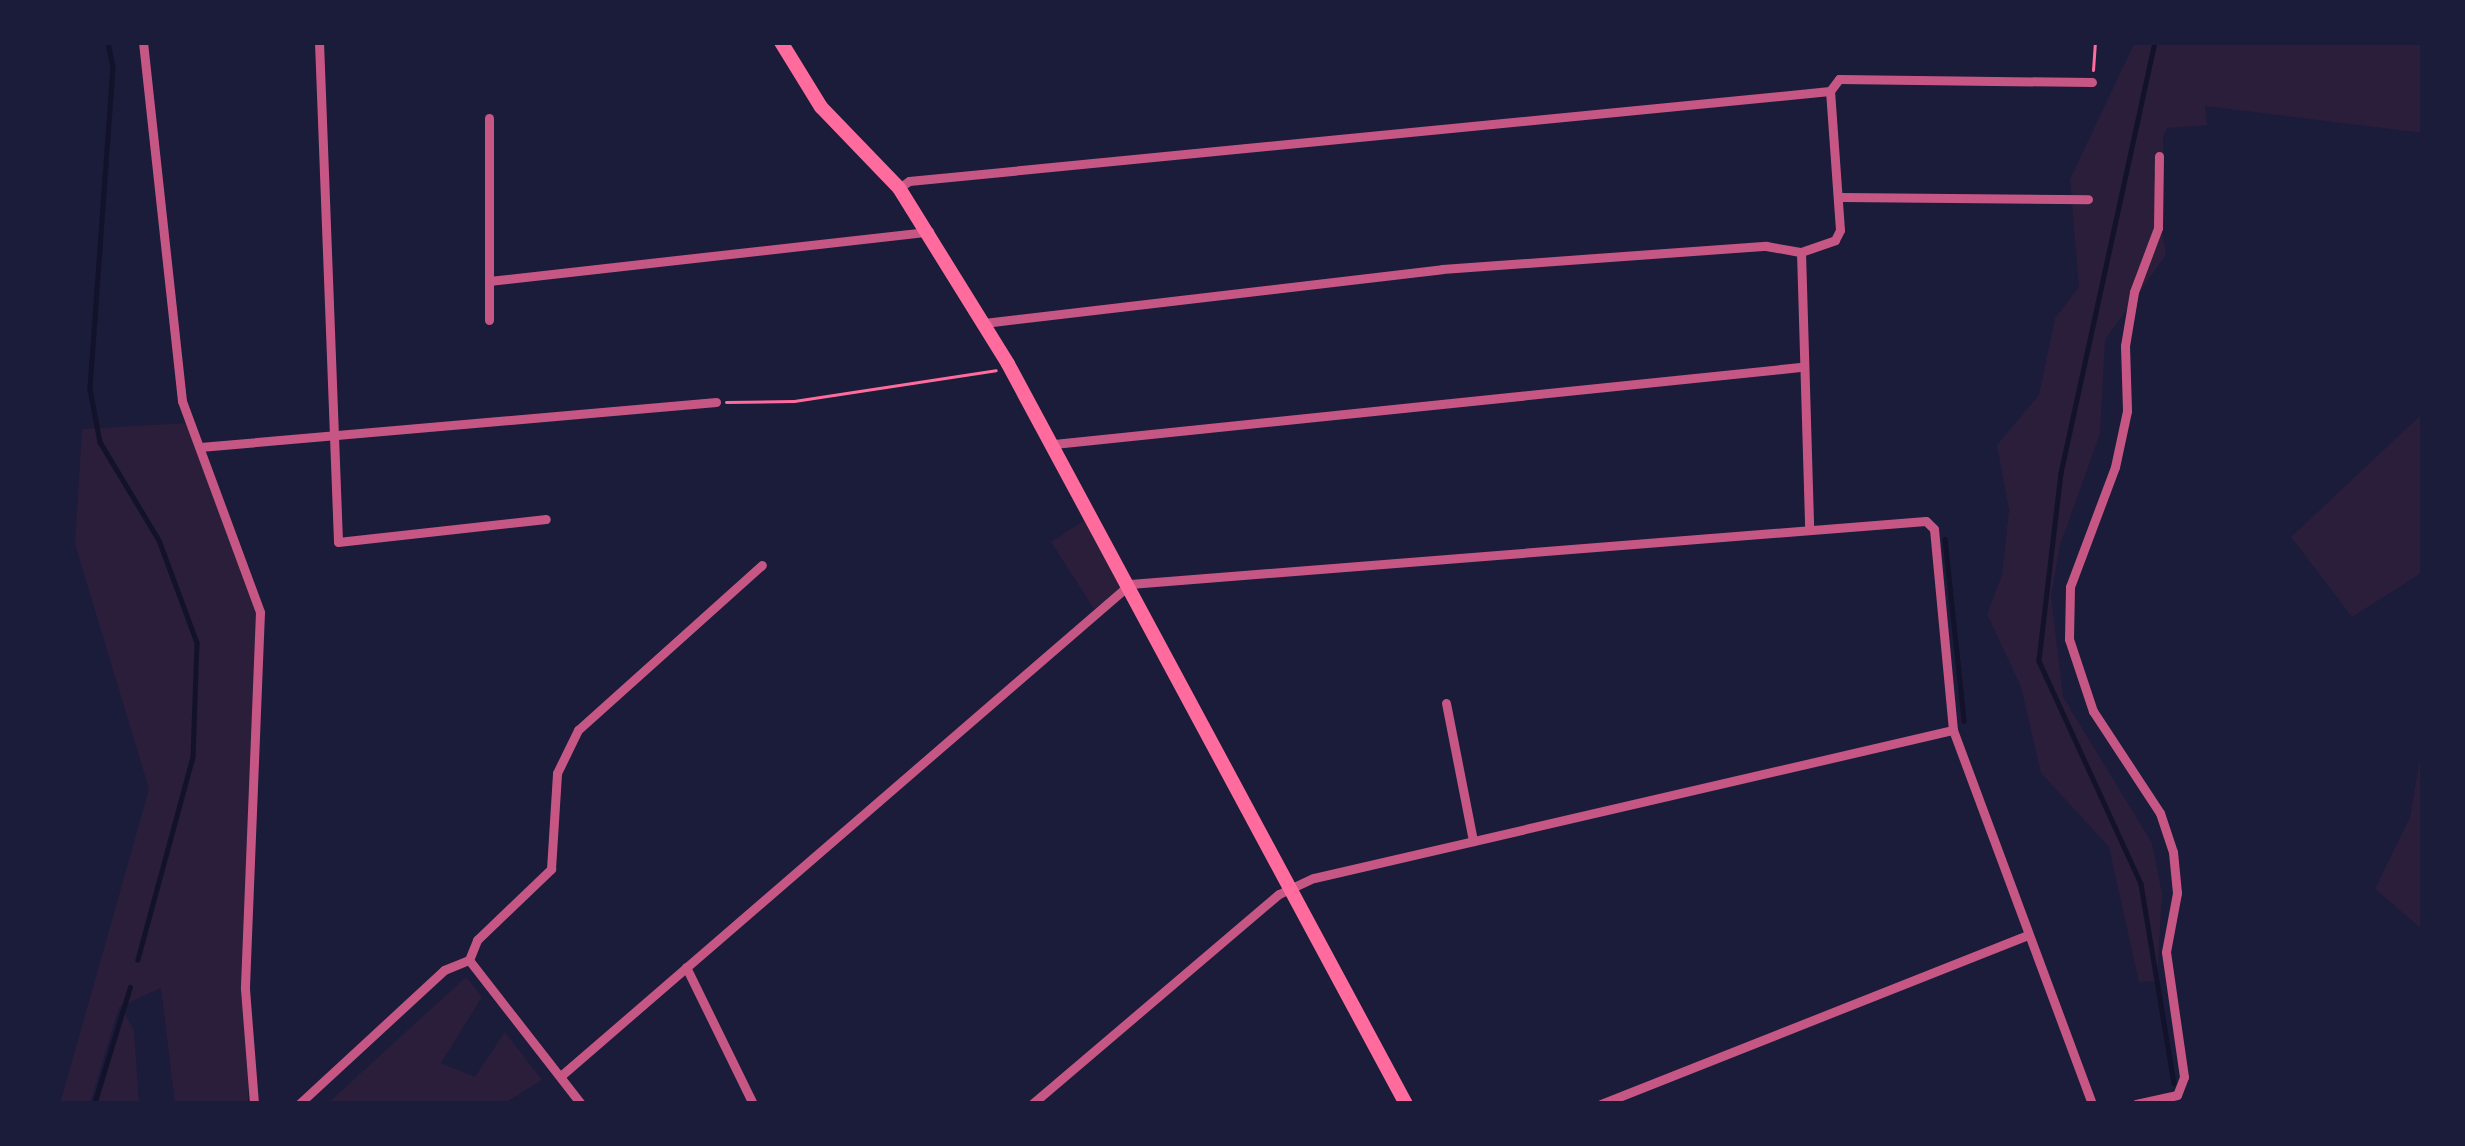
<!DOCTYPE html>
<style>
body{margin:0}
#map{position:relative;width:2465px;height:1146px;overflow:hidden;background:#1b1b3a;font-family:Roboto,sans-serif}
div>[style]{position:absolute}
.green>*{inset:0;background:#2a1e3b}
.stream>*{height:4.5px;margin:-2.25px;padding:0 2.25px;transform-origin:2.25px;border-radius:2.25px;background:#12122b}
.path>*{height:3px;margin:-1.5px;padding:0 1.5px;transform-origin:1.5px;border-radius:1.5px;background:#ff6b9d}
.minor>*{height:9px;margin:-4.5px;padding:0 4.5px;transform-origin:4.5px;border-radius:4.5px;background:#c65784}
.secondary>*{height:14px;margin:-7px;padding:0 7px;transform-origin:7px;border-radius:7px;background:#ff6b9d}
span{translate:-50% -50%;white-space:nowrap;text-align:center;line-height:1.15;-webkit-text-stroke:12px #1b1b3a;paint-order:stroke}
.frame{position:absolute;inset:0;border:45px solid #1b1b3a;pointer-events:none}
</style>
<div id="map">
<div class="green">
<i style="clip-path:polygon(2135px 42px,2423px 42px,2423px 133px,2205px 106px,2207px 125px,2167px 128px,2163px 137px,2164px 158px,2153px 174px,2166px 255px,2105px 340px,2100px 434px,2060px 545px,2051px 596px,2063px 697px,2152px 843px,2162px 893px,2157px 981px,2139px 982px,2109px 847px,2041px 773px,2021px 687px,1987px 614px,2002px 575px,2009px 510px,1997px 445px,2039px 395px,2055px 318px,2079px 287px,2070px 179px)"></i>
<i style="clip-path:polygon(2423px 413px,2423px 572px,2352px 617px,2291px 537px)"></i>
<i style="clip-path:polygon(190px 423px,260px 612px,248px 1104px,175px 1104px,161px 988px,119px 1007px,90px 1104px,60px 1104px,149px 789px,75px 544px,82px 429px)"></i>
<i style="clip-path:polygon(1089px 517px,1130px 584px,1094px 609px,1051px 542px)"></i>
<i style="clip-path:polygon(2423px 742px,2423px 930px,2375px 889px,2410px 817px)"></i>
<i style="clip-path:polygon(466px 977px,482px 997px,441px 1063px,475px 1077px,505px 1032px,542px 1080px,503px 1104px,327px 1104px)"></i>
<i style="clip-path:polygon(124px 1012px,134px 1030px,139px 1104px,98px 1104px)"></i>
</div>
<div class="stream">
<i style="left:108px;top:42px;width:25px;rotate:79deg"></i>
<i style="left:113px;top:67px;width:323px;rotate:94.1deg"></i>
<i style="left:90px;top:389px;width:54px;rotate:79.3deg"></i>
<i style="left:100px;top:442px;width:114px;rotate:59deg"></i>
<i style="left:159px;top:540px;width:110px;rotate:69.7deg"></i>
<i style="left:197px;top:643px;width:114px;rotate:92deg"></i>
<i style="left:193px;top:757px;width:210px;rotate:105.2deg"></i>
<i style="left:2155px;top:42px;width:441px;rotate:102.3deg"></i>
<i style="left:2061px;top:473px;width:189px;rotate:96.7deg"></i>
<i style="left:2039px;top:661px;width:245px;rotate:65.4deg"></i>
<i style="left:2141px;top:884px;width:202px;rotate:80.6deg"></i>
<i style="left:1945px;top:539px;width:183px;rotate:84deg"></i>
<i style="left:94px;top:1104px;width:122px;rotate:-72.9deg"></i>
</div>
<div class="path">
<i style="left:2093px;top:70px;width:28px;rotate:-86deg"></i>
<i style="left:726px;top:402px;width:68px;rotate:-0.8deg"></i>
<i style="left:794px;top:401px;width:204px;rotate:-8.7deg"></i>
</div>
<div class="minor">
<i style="left:143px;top:42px;width:361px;rotate:83.8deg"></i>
<i style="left:182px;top:401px;width:225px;rotate:69.7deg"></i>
<i style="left:260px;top:612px;width:377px;rotate:92.3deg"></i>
<i style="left:245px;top:989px;width:115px;rotate:85.5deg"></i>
<i style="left:319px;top:42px;width:500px;rotate:87.82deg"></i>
<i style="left:338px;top:542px;width:209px;rotate:-6.3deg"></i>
<i style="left:489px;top:118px;width:163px;rotate:90deg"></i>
<i style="left:489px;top:281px;width:443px;rotate:-6.4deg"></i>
<i style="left:2159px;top:156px;width:72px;rotate:90.8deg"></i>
<i style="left:2158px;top:228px;width:68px;rotate:110.6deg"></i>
<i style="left:2134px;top:292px;width:55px;rotate:99.5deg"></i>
<i style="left:2125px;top:346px;width:65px;rotate:88.2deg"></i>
<i style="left:2127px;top:411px;width:57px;rotate:102.1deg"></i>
<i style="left:2115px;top:467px;width:128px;rotate:110.6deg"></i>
<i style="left:2070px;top:587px;width:52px;rotate:91.1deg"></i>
<i style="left:2069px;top:639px;width:76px;rotate:71.6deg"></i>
<i style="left:2093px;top:711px;width:122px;rotate:56.7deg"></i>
<i style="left:2160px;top:813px;width:41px;rotate:71.6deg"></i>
<i style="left:2173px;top:852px;width:41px;rotate:84.4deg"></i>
<i style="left:2177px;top:893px;width:60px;rotate:100.6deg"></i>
<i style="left:2166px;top:952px;width:126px;rotate:81.8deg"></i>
<i style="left:2184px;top:1077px;width:19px;rotate:111deg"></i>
<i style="left:899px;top:188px;width:12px;rotate:-35deg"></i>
<i style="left:909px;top:181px;width:925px;rotate:-5.58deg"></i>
<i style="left:1830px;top:91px;width:15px;rotate:-53deg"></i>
<i style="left:1839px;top:79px;width:253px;rotate:0.7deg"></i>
<i style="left:1841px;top:197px;width:247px;rotate:0.5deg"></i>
<i style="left:1801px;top:252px;width:274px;rotate:88.3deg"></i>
<i style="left:489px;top:281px;width:39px;rotate:90deg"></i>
<i style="left:984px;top:323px;width:461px;rotate:-6.7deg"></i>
<i style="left:1442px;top:269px;width:325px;rotate:-4.1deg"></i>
<i style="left:1766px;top:246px;width:36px;rotate:10deg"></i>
<i style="left:1801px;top:252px;width:36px;rotate:-19deg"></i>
<i style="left:1835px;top:240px;width:11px;rotate:-63deg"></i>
<i style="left:1840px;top:230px;width:139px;rotate:-94.1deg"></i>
<i style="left:1054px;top:444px;width:750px;rotate:-5.89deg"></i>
<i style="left:200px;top:447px;width:518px;rotate:-4.98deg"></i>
<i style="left:1446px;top:703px;width:141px;rotate:78.9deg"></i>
<i style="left:469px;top:960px;width:22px;rotate:-68deg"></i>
<i style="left:477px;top:940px;width:103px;rotate:-43.8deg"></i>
<i style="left:551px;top:869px;width:96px;rotate:-86.4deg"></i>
<i style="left:557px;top:773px;width:48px;rotate:-64deg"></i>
<i style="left:578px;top:730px;width:247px;rotate:-41.9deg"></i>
<i style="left:686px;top:967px;width:153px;rotate:63.9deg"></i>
<i style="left:563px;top:1074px;width:749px;rotate:-40.83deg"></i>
<i style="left:1130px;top:584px;width:798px;rotate:-4.53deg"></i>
<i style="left:1926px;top:521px;width:11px;rotate:45deg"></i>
<i style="left:1934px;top:529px;width:202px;rotate:84.6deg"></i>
<i style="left:1953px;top:730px;width:399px;rotate:69.6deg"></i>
<i style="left:299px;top:1104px;width:197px;rotate:-42.7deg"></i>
<i style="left:444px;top:970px;width:27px;rotate:-22deg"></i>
<i style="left:469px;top:960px;width:182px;rotate:52.1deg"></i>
<i style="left:1032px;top:1104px;width:324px;rotate:-40.4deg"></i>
<i style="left:1279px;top:894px;width:38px;rotate:-25deg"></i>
<i style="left:1314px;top:878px;width:656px;rotate:-13.04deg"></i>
<i style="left:1601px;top:1104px;width:459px;rotate:-21.6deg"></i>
<i style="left:2136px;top:1104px;width:42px;rotate:-12.4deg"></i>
</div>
<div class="secondary">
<i style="left:781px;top:42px;width:76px;rotate:58.4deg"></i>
<i style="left:821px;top:107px;width:112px;rotate:46.1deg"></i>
<i style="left:899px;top:188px;width:207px;rotate:58.2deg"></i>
<i style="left:1008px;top:364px;width:840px;rotate:61.73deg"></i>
</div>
<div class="frame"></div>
</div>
